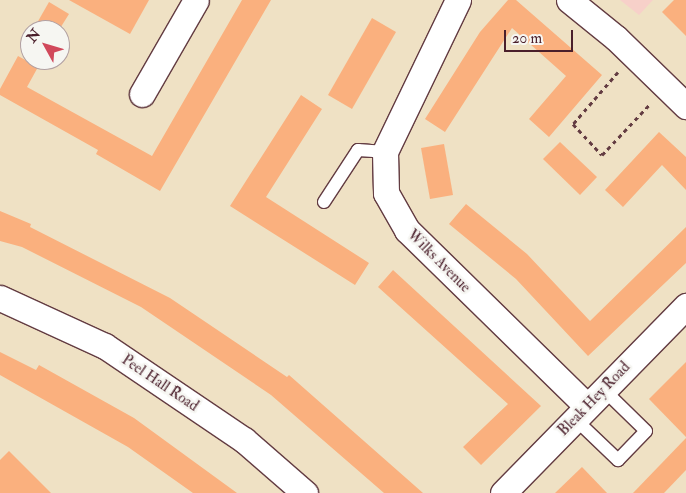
<!DOCTYPE html>
<style>
body{margin:0}
#map{position:relative;width:686px;height:493px;overflow:hidden;background:#efe1c4;font-family:"IM FELL Double Pica",serif}
div>[style]{position:absolute}
.built>*{inset:0;background:#f7d0c9}
.building>*{inset:0;background:#fab07e}
.path>*{height:3px;margin-top:-1.5px;transform-origin:0;background:repeating-linear-gradient(90deg,#633c42 0 4px,transparent 0 8px)}
.roads{filter:drop-shadow(1px 0 #633c42) drop-shadow(-1px 0 #633c42) drop-shadow(0 1px #633c42) drop-shadow(0 -1px #633c42)}
.service>*{height:12px;margin:-6px;padding:0 6px;transform-origin:6px;border-radius:6px;background:#fff}
.minor>*{height:25px;margin:-12.5px;padding:0 12.5px;transform-origin:12.5px;border-radius:12.5px;background:#fff}
span{translate:-50% -50%;white-space:nowrap;text-align:center;line-height:1.15;-webkit-text-stroke:5px #f6f6f2;paint-order:stroke}
.street-label{font-size:15px;color:#4a1f2b}
.north{position:absolute;left:20px;top:20px;width:50px;height:50px;box-sizing:border-box;background:#f6f6f2;border:1px solid #b1a0a2;border-radius:50%;rotate:309deg;font-size:14px;font-weight:700;line-height:20px;text-align:center;color:#4a1f2b}
.north::after{content:'';display:block;margin:auto;width:18px;height:22px;background:#d1495b;clip-path:polygon(50% 0,100% 100%,50% 72%,0 100%)}
.scale{position:absolute;left:504px;top:30px;width:69px;height:22px;box-sizing:border-box;border:2px solid #4a1f2b;border-top:0;padding-left:6px;font-size:15px;line-height:18px;white-space:nowrap;color:#4a1f2b;-webkit-text-stroke:4px #f6f6f2;paint-order:stroke}
</style>
<div id="map">
<div class="built">
<i style="clip-path:polygon(620px 0,653px 0,639px 15px)"></i>
</div>
<div class="building">
<i style="clip-path:polygon(69px 0,149px 0,130px 34px)"></i>
<i style="clip-path:polygon(242px 0,271px 0,160px 191px,96px 154px,98px 150px,0 95px,0 89px,18px 56px,38px 67px,27px 87px,152px 156px)"></i>
<i style="clip-path:polygon(508px 0,516px 0,602px 75px,549px 137px,529px 119px,566px 76px,512px 28px,445px 132px,425px 119px,480px 32px)"></i>
<i style="clip-path:polygon(674px 0,686px 0,686px 36px,662px 12px)"></i>
<i style="clip-path:polygon(49px 2px,69px 14px,59px 30px,33px 30px)"></i>
<i style="clip-path:polygon(372px 18px,396px 32px,352px 109px,328px 95px)"></i>
<i style="clip-path:polygon(301px 95px,322px 109px,266px 197px,369px 263px,355px 285px,230px 206px)"></i>
<i style="clip-path:polygon(659px 132px,686px 157px,686px 190px,662px 165px,623px 207px,605px 190px)"></i>
<i style="clip-path:polygon(560px 142px,597px 177px,580px 195px,543px 159px)"></i>
<i style="clip-path:polygon(444px 144px,453px 195px,430px 199px,421px 148px)"></i>
<i style="clip-path:polygon(466px 204px,527px 254px,590px 321px,686px 227px,686px 263px,588px 356px,516px 279px,449px 224px)"></i>
<i style="clip-path:polygon(0 211px,31px 224px,30px 227px,170px 298px,287px 377px,289px 375px,423px 493px,384px 493px,271px 395px,141px 307px,22px 247px,0 241px)"></i>
<i style="clip-path:polygon(393px 270px,541px 406px,481px 465px,463px 447px,508px 404px,378px 287px)"></i>
<i style="clip-path:polygon(0 352px,36px 370px,39px 365px,134px 418px,237px 493px,193px 493px,128px 447px,0 375px)"></i>
<i style="clip-path:polygon(686px 362px,686px 437px,649px 399px)"></i>
<i style="clip-path:polygon(686px 438px,686px 470px,664px 493px,633px 493px)"></i>
<i style="clip-path:polygon(9px 451px,51px 493px,0 493px,0 460px)"></i>
<i style="clip-path:polygon(582px 467px,607px 493px,555px 493px)"></i>
</div>
<div class="path">
<i style="left:618px;top:72px;width:69px;rotate:130.9deg"></i>
<i style="left:573px;top:124px;width:42px;rotate:46.9deg"></i>
<i style="left:602px;top:155px;width:71px;rotate:-46.7deg"></i>
</div>
<div class="roads">
<div class="service">
<i style="left:324px;top:202px;width:62px;rotate:-56.8deg"></i>
<i style="left:358px;top:150px;width:27px;rotate:4deg"></i>
<i style="left:574px;top:418px;width:61px;rotate:43.7deg"></i>
<i style="left:618px;top:460px;width:40px;rotate:-46deg"></i>
<i style="left:646px;top:431px;width:60px;rotate:-135.7deg"></i>
</div>
<div class="minor">
<i style="left:458px;top:0;width:169px;rotate:115.7deg"></i>
<i style="left:385px;top:152px;width:41px;rotate:88.6deg"></i>
<i style="left:386px;top:193px;width:43px;rotate:60.4deg"></i>
<i style="left:407px;top:230px;width:250px;rotate:44.4deg"></i>
<i style="left:569px;top:0;width:60px;rotate:39deg"></i>
<i style="left:616px;top:38px;width:98px;rotate:44.2deg"></i>
<i style="left:142px;top:94px;width:108px;rotate:-60.1deg"></i>
<i style="left:0;top:298px;width:115px;rotate:24.6deg"></i>
<i style="left:105px;top:346px;width:168px;rotate:34.1deg"></i>
<i style="left:244px;top:440px;width:81px;rotate:41deg"></i>
<i style="left:503px;top:493px;width:262px;rotate:-45.6deg"></i>
</div>
</div>
<div class="street-label">
<span style="left:439px;top:261px;rotate:45deg">Wilks Avenue</span>
<span style="left:160px;top:383px;rotate:34deg">Peel Hall Road</span>
<span style="left:594px;top:399px;rotate:-46deg">Bleak Hey Road</span>
</div>
<div class="north">N</div>
<div class="scale">20 m</div>
</div>
